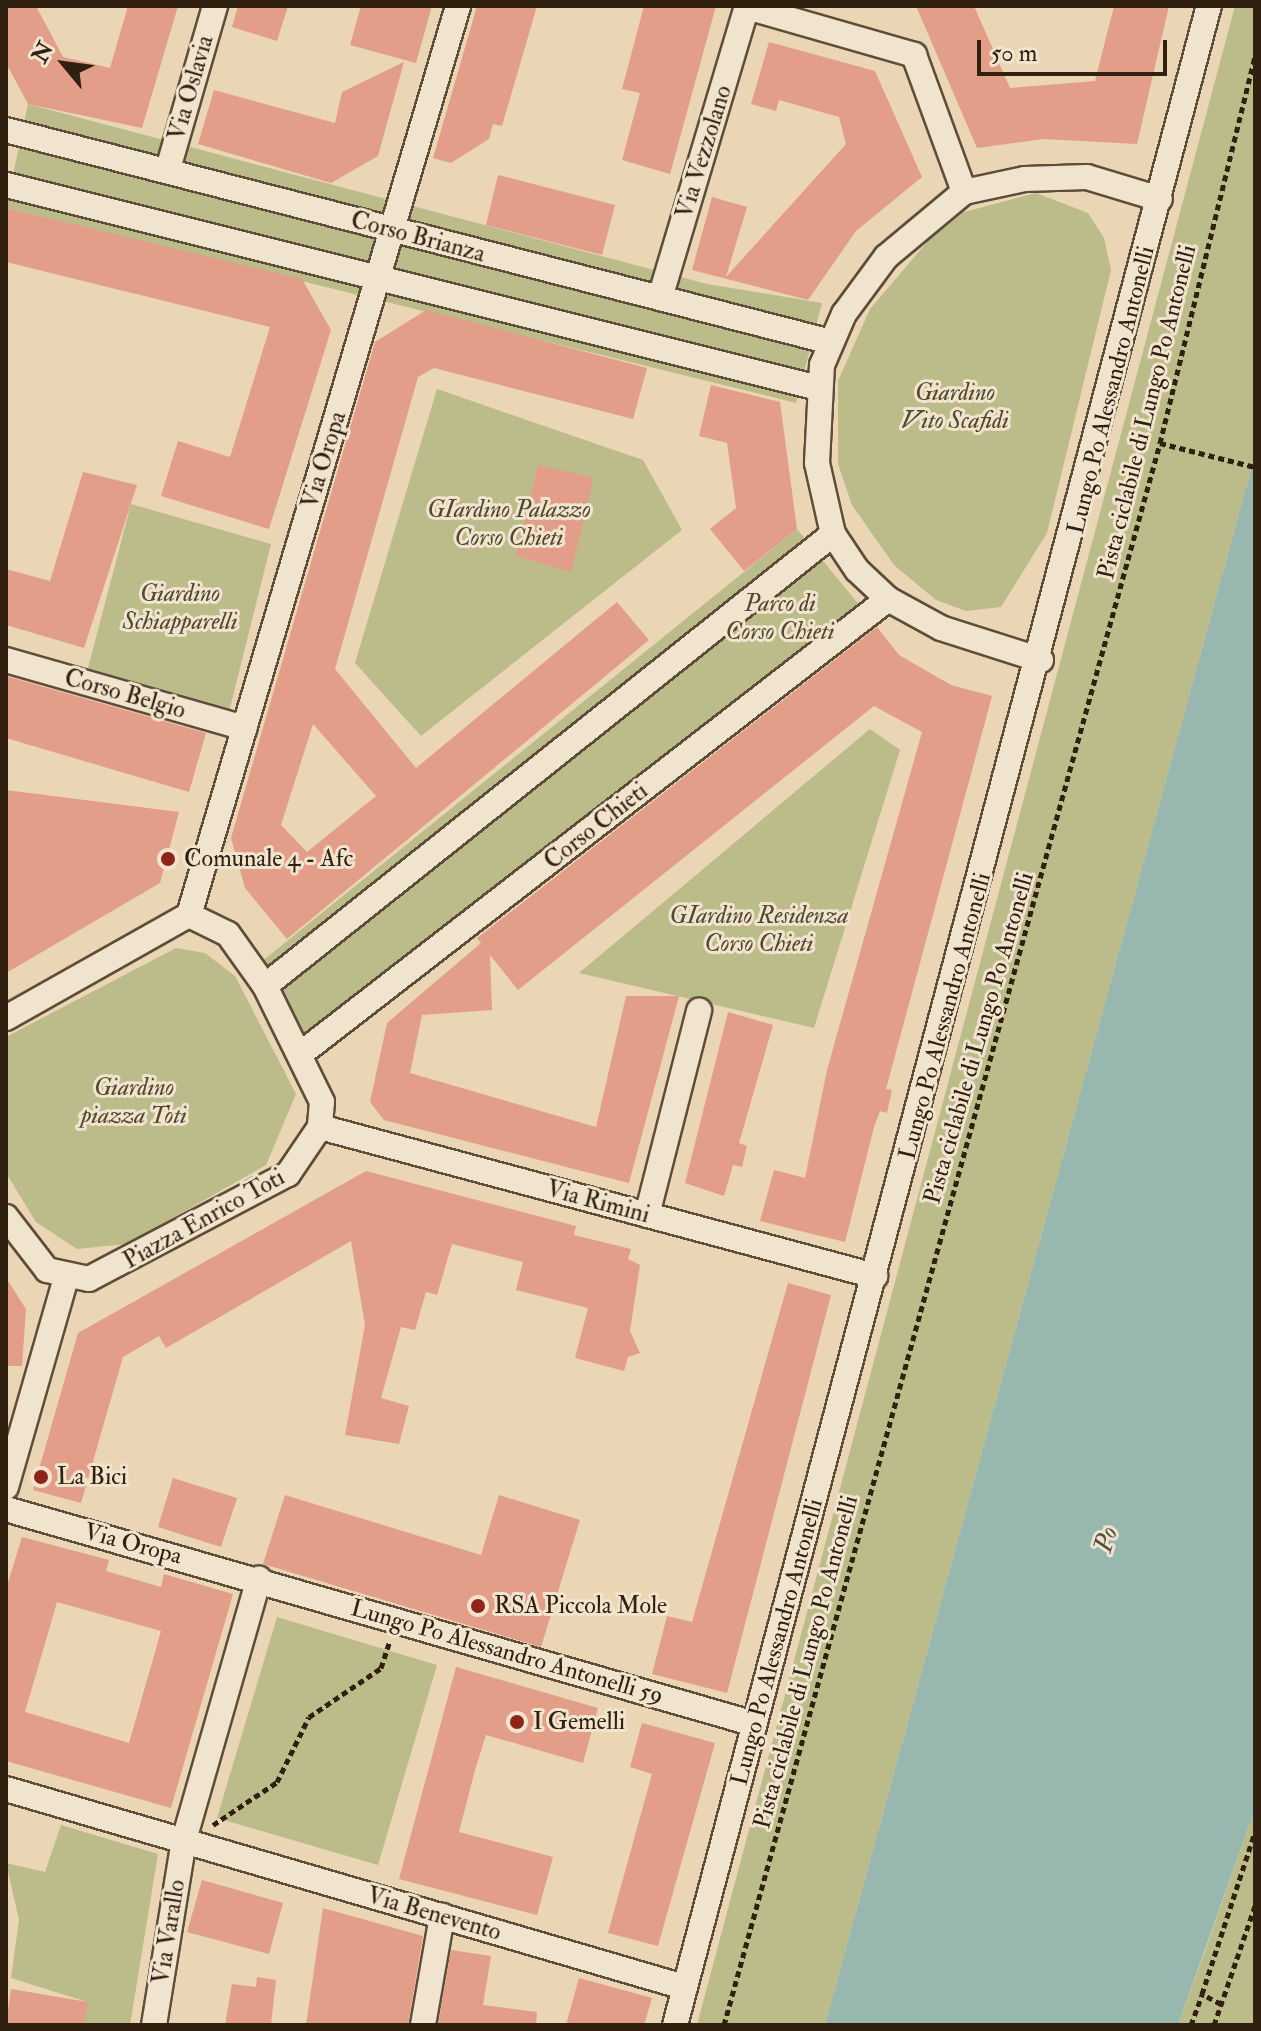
<!DOCTYPE html>
<style>
body{margin:0}
#map{position:relative;width:1261px;height:2031px;overflow:hidden;background:#ead5b4;font-family:"IM FELL Double Pica",serif}
div>[style]{position:absolute}
.green>*{inset:0;background:#bbbc8a}
.water>*{inset:0;background:#98b8af}
.building>*{inset:0;background:#e29e88}
.path>*{height:5px;margin-top:-2.5px;transform-origin:0;background:repeating-linear-gradient(90deg,#30200f 0 6px,transparent 0 10px)}
.roads{filter:drop-shadow(2px 0 #5e4d38) drop-shadow(-2px 0 #5e4d38) drop-shadow(0 2px #5e4d38) drop-shadow(0 -2px #5e4d38)}
.minor>*{height:24px;margin:-12px;padding:0 12px;transform-origin:12px;border-radius:12px;background:#f1e4ce}
.dots>*{width:22px;height:22px;translate:-50% -50%;box-sizing:border-box;border:4px solid #f1e4ce;border-radius:50%}
span{translate:-50% -50%;white-space:nowrap;text-align:center;line-height:1.15;-webkit-text-stroke:6px #f1e4ce;paint-order:stroke}
.street-label{font-size:24px;color:#30200f}
.park-label{font-size:24px;color:#53472e;font-style:italic}
.poi-label{font-size:24px;color:#30200f}
.left{translate:0 -50%;text-align:left}
.water-label{font-size:26px;color:#4f4e3f;font-style:italic}
.frame{position:absolute;inset:0;border:8px solid #30200f;pointer-events:none}
.north{position:absolute;left:24px;top:24px;width:80px;height:80px;-webkit-text-stroke:6px #f1e4ce;paint-order:stroke;rotate:299deg;font-size:22px;font-weight:700;line-height:32px;text-align:center;color:#30200f}
.north::after{content:'';display:block;margin:auto;width:28px;height:36px;background:#30200f;clip-path:polygon(50% 0,100% 100%,50% 72%,0 100%)}
.scale{position:absolute;left:977px;top:40px;width:190px;height:36px;box-sizing:border-box;border:4px solid #30200f;border-top:0;padding-left:10px;font-size:24px;line-height:28px;white-space:nowrap;color:#30200f;-webkit-text-stroke:6px #f1e4ce;paint-order:stroke}
</style>
<div id="map">
<div class="green">
<i style="clip-path:polygon(1235px 6px,1255px 6px,1255px 455px,825px 2025px,697px 2025px)"></i>
<i style="clip-path:polygon(28px 104px,707px 284px,822px 303px,796px 403px,6px 208px)"></i>
<i style="clip-path:polygon(1036px 193px,1088px 213px,1104px 238px,1111px 270px,1047px 533px,1001px 607px,966px 611px,936px 600px,894px 565px,852px 505px,838px 464px,838px 381px,870px 309px,928px 241px,964px 212px)"></i>
<i style="clip-path:polygon(437px 389px,643px 460px,682px 530px,421px 736px,355px 663px)"></i>
<i style="clip-path:polygon(131px 504px,271px 544px,229px 712px,87px 672px)"></i>
<i style="clip-path:polygon(797px 529px,873px 622px,303px 1052px,255px 967px)"></i>
<i style="clip-path:polygon(870px 729px,900px 750px,814px 1028px,579px 973px)"></i>
<i style="clip-path:polygon(176px 948px,205px 953px,235px 976px,296px 1094px,266px 1165px,127px 1244px,77px 1249px,36px 1222px,6px 1173px,6px 1037px)"></i>
<i style="clip-path:polygon(277px 1617px,437px 1665px,378px 1865px,217px 1818px)"></i>
<i style="clip-path:polygon(1255px 1809px,1255px 2025px,1178px 2025px,1204px 1954px)"></i>
<i style="clip-path:polygon(61px 1825px,158px 1854px,130px 2025px,84px 2025px,87px 2002px,11px 1978px,19px 1920px,6px 1863px,45px 1872px)"></i>
</div>
<div class="water">
<i style="clip-path:polygon(1255px 455px,1255px 1809px,1178px 2025px,825px 2025px)"></i>
</div>
<div class="building">
<i style="clip-path:polygon(6px 6px,36px 6px,63px 57px,110px 68px,128px 6px,178px 6px,142px 128px,28px 104px,6px 63px)"></i>
<i style="clip-path:polygon(238px 6px,288px 6px,277px 41px,232px 27px)"></i>
<i style="clip-path:polygon(361px 6px,432px 6px,416px 63px,350px 45px)"></i>
<i style="clip-path:polygon(477px 6px,537px 6px,502px 126px,493px 124px,489px 139px,451px 163px,433px 158px)"></i>
<i style="clip-path:polygon(644px 6px,716px 6px,670px 174px,622px 160px,640px 93px,622px 89px)"></i>
<i style="clip-path:polygon(916px 6px,974px 6px,1010px 88px,1095px 81px,1114px 6px,1169px 6px,1137px 144px,1044px 139px,977px 148px)"></i>
<i style="clip-path:polygon(769px 42px,875px 71px,922px 177px,856px 231px,808px 300px,692px 270px,712px 197px,747px 207px,726px 277px,846px 144px,839px 117px,779px 100px,776px 111px,751px 104px)"></i>
<i style="clip-path:polygon(404px 62px,378px 156px,331px 183px,198px 144px,214px 90px,335px 123px,342px 92px)"></i>
<i style="clip-path:polygon(498px 175px,615px 205px,602px 255px,486px 225px)"></i>
<i style="clip-path:polygon(6px 208px,302px 279px,331px 330px,269px 529px,161px 496px,178px 441px,230px 457px,270px 327px,6px 262px)"></i>
<i style="clip-path:polygon(evenodd,426px 310px,647px 368px,633px 419px,434px 368px,418px 377px,335px 669px,416px 768px,617px 602px,649px 640px,287px 939px,245px 888px,231px 838px,375px 342px,426px 310px,313px 724px,376px 796px,307px 852px,281px 825px,313px 724px)"></i>
<i style="clip-path:polygon(711px 385px,780px 402px,797px 529px,744px 571px,710px 529px,736px 508px,727px 443px,699px 436px)"></i>
<i style="clip-path:polygon(538px 465px,594px 478px,571px 572px,516px 556px)"></i>
<i style="clip-path:polygon(83px 472px,137px 485px,84px 648px,6px 625px,6px 569px,50px 581px)"></i>
<i style="clip-path:polygon(877px 627px,899px 655px,951px 685px,992px 696px,886px 1089px,892px 1090px,887px 1113px,880px 1111px,874px 1127px,845px 1242px,760px 1221px,774px 1170px,805px 1178px,827px 1070px,922px 732px,874px 706px,518px 990px,490px 955px,492px 1010px,422px 1015px,410px 1073px,596px 1127px,626px 996px,679px 996px,629px 1183px,384px 1120px,370px 1102px,387px 1023px,481px 943px,477px 938px)"></i>
<i style="clip-path:polygon(6px 676px,206px 733px,189px 792px,6px 738px)"></i>
<i style="clip-path:polygon(6px 790px,179px 812px,160px 883px,6px 973px)"></i>
<i style="clip-path:polygon(728px 1012px,773px 1025px,739px 1143px,747px 1146px,742px 1167px,733px 1165px,724px 1196px,685px 1183px)"></i>
<i style="clip-path:polygon(366px 1171px,576px 1226px,574px 1235px,631px 1249px,628px 1259px,640px 1265px,630px 1331px,640px 1353px,628px 1357px,624px 1371px,575px 1358px,588px 1308px,516px 1290px,523px 1262px,452px 1244px,437px 1295px,426px 1292px,415px 1330px,401px 1327px,381px 1398px,409px 1406px,399px 1444px,345px 1435px,365px 1325px,351px 1241px,166px 1348px,159px 1336px,123px 1357px,81px 1503px,33px 1490px,78px 1333px)"></i>
<i style="clip-path:polygon(6px 1278px,26px 1309px,22px 1366px,6px 1366px)"></i>
<i style="clip-path:polygon(788px 1283px,831px 1295px,727px 1693px,652px 1674px,667px 1616px,692px 1622px)"></i>
<i style="clip-path:polygon(173px 1478px,237px 1498px,221px 1547px,158px 1527px)"></i>
<i style="clip-path:polygon(285px 1495px,481px 1555px,499px 1495px,580px 1520px,541px 1647px,263px 1564px)"></i>
<i style="clip-path:polygon(evenodd,22px 1537px,109px 1560px,106px 1571px,161px 1587px,164px 1574px,233px 1594px,171px 1808px,6px 1761px,6px 1589px,22px 1537px,57px 1602px,161px 1631px,129px 1743px,25px 1712px,57px 1602px)"></i>
<i style="clip-path:polygon(456px 1667px,598px 1708px,583px 1763px,486px 1735px,475px 1770px,459px 1832px,553px 1857px,537px 1915px,399px 1879px)"></i>
<i style="clip-path:polygon(642px 1723px,715px 1743px,658px 1946px,608px 1933px,652px 1774px,630px 1767px)"></i>
<i style="clip-path:polygon(202px 1880px,283px 1903px,269px 1954px,187px 1932px)"></i>
<i style="clip-path:polygon(323px 1908px,423px 1936px,408px 2025px,306px 2025px)"></i>
<i style="clip-path:polygon(451px 1950px,491px 1956px,483px 2005px,537px 2012px,536px 2025px,438px 2025px)"></i>
<i style="clip-path:polygon(257px 1977px,276px 1980px,271px 2025px,225px 2025px,232px 1984px,256px 1987px)"></i>
<i style="clip-path:polygon(579px 1978px,652px 1998px,644px 2025px,566px 2025px)"></i>
<i style="clip-path:polygon(11px 1989px,88px 2002px,84px 2025px,6px 2025px)"></i>
</div>
<div class="path">
<i style="left:1160px;top:443px;width:98px;rotate:14.2deg"></i>
<i style="left:213px;top:1825px;width:77px;rotate:-33.9deg"></i>
<i style="left:277px;top:1782px;width:72px;rotate:-63.8deg"></i>
<i style="left:309px;top:1717px;width:87px;rotate:-34.2deg"></i>
<i style="left:381px;top:1668px;width:28px;rotate:-72deg"></i>
<i style="left:1221px;top:2004px;width:21px;rotate:-152deg"></i>
<i style="left:1202px;top:1994px;width:170px;rotate:-71.9deg"></i>
<i style="left:724px;top:2025px;width:1641px;rotate:-74.59deg"></i>
<i style="left:1160px;top:443px;width:398px;rotate:-76.2deg"></i>
<i style="left:1191px;top:2025px;width:33px;rotate:-70deg"></i>
<i style="left:1214px;top:2025px;width:126px;rotate:-71deg"></i>
</div>
<div class="roads">
<div class="minor">
<i style="left:747px;top:7px;width:174px;rotate:16deg"></i>
<i style="left:914px;top:55px;width:146px;rotate:69.9deg"></i>
<i style="left:6px;top:130px;width:852px;rotate:14.41deg"></i>
<i style="left:168px;top:169px;width:170px;rotate:-73.9deg"></i>
<i style="left:6px;top:185px;width:838px;rotate:14.02deg"></i>
<i style="left:660px;top:298px;width:305px;rotate:-73.4deg"></i>
<i style="left:6px;top:660px;width:248px;rotate:15.9deg"></i>
<i style="left:1041px;top:660px;width:105px;rotate:-162.3deg"></i>
<i style="left:941px;top:628px;width:60px;rotate:-151.3deg"></i>
<i style="left:888px;top:599px;width:42px;rotate:-136.9deg"></i>
<i style="left:857px;top:570px;width:43px;rotate:-123.7deg"></i>
<i style="left:833px;top:534px;width:73px;rotate:-102.7deg"></i>
<i style="left:817px;top:463px;width:98px;rotate:-87.1deg"></i>
<i style="left:822px;top:365px;width:56px;rotate:-66.7deg"></i>
<i style="left:844px;top:314px;width:71px;rotate:-53.6deg"></i>
<i style="left:886px;top:257px;width:102px;rotate:-39.8deg"></i>
<i style="left:964px;top:192px;width:62px;rotate:-12deg"></i>
<i style="left:1025px;top:179px;width:62px;rotate:-1.8deg"></i>
<i style="left:1087px;top:177px;width:76px;rotate:16.8deg"></i>
<i style="left:189px;top:915px;width:948px;rotate:-73.51deg"></i>
<i style="left:265px;top:986px;width:726px;rotate:-38.51deg"></i>
<i style="left:6px;top:1018px;width:210px;rotate:-29.4deg"></i>
<i style="left:189px;top:915px;width:43px;rotate:26deg"></i>
<i style="left:228px;top:934px;width:64px;rotate:54.6deg"></i>
<i style="left:265px;top:986px;width:129px;rotate:63.8deg"></i>
<i style="left:322px;top:1102px;width:25px;rotate:95deg"></i>
<i style="left:320px;top:1127px;width:57px;rotate:124.2deg"></i>
<i style="left:288px;top:1174px;width:225px;rotate:152.2deg"></i>
<i style="left:89px;top:1279px;width:43px;rotate:-167.9deg"></i>
<i style="left:47px;top:1270px;width:67px;rotate:-127.7deg"></i>
<i style="left:303px;top:1052px;width:740px;rotate:-37.75deg"></i>
<i style="left:320px;top:1127px;width:575px;rotate:15.03deg"></i>
<i style="left:647px;top:1215px;width:211px;rotate:-75.7deg"></i>
<i style="left:6px;top:1487px;width:217px;rotate:-74deg"></i>
<i style="left:6px;top:1509px;width:779px;rotate:16.02deg"></i>
<i style="left:6px;top:1789px;width:706px;rotate:16.28deg"></i>
<i style="left:154px;top:2025px;width:187px;rotate:-80.8deg"></i>
<i style="left:184px;top:1840px;width:272px;rotate:-74deg"></i>
<i style="left:423px;top:2025px;width:111px;rotate:-80.1deg"></i>
<i style="left:675px;top:2025px;width:2088px;rotate:-75.19deg"></i>
</div>
</div>
<div class="dots">
<i style="left:168px;top:859px;background:#8f2418"></i>
<i style="left:41px;top:1477px;background:#8f2418"></i>
<i style="left:478px;top:1606px;background:#8f2418"></i>
<i style="left:517px;top:1722px;background:#8f2418"></i>
</div>
<div class="street-label">
<span style="left:191px;top:88px;rotate:-74deg">Via Oslavia</span>
<span style="left:704px;top:152px;rotate:-73deg">Via Vezzolano</span>
<span style="left:418px;top:237px;rotate:15deg">Corso Brianza</span>
<span style="left:1111px;top:390px;rotate:-76deg">Lungo Po Alessandro Antonelli</span>
<span style="left:1147px;top:412px;rotate:-76deg">Pista ciclabile di Lungo Po Antonelli</span>
<span style="left:324px;top:460px;rotate:-73deg">Via Oropa</span>
<span style="left:125px;top:694px;rotate:16deg">Corso Belgio</span>
<span style="left:596px;top:826px;rotate:-38deg">Corso Chieti</span>
<span style="left:945px;top:1016px;rotate:-75deg">Lungo Po Alessandro Antonelli</span>
<span style="left:979px;top:1038px;rotate:-74deg">Pista ciclabile di Lungo Po Antonelli</span>
<span style="left:598px;top:1202px;rotate:15deg">Via Rimini</span>
<span style="left:204px;top:1219px;rotate:-29deg">Piazza Enrico Toti</span>
<span style="left:133px;top:1544px;rotate:15deg">Via Oropa</span>
<span style="left:777px;top:1642px;rotate:-75deg">Lungo Po Alessandro Antonelli</span>
<span style="left:507px;top:1652px;rotate:16deg">Lungo Po Alessandro Antonelli 59</span>
<span style="left:806px;top:1662px;rotate:-75deg">Pista ciclabile di Lungo Po Antonelli</span>
<span style="left:434px;top:1914px;rotate:16deg">Via Benevento</span>
<span style="left:169px;top:1932px;rotate:-81deg">Via Varallo</span>
</div>
<div class="park-label">
<span style="left:955px;top:407px">Giardino<br>Vito Scafidi</span>
<span style="left:509px;top:524px">GIardino Palazzo<br>Corso Chieti</span>
<span style="left:180px;top:608px">Giardino<br>Schiapparelli</span>
<span style="left:780px;top:618px">Parco di<br>Corso Chieti</span>
<span style="left:759px;top:930px">GIardino Residenza<br>Corso Chieti</span>
<span style="left:134px;top:1102px">Giardino<br>piazza Toti</span>
</div>
<div class="poi-label">
<span class="left" style="left:184px;top:859px">Comunale 4 - Afc</span>
<span class="left" style="left:57px;top:1477px">La Bici</span>
<span class="left" style="left:494px;top:1606px">RSA Piccola Mole</span>
<span class="left" style="left:533px;top:1722px">I Gemelli</span>
</div>
<div class="water-label">
<span style="left:1107px;top:1540px;rotate:-73deg">Po</span>
</div>
<div class="frame"></div>
<div class="north">N</div>
<div class="scale">50 m</div>
</div>
